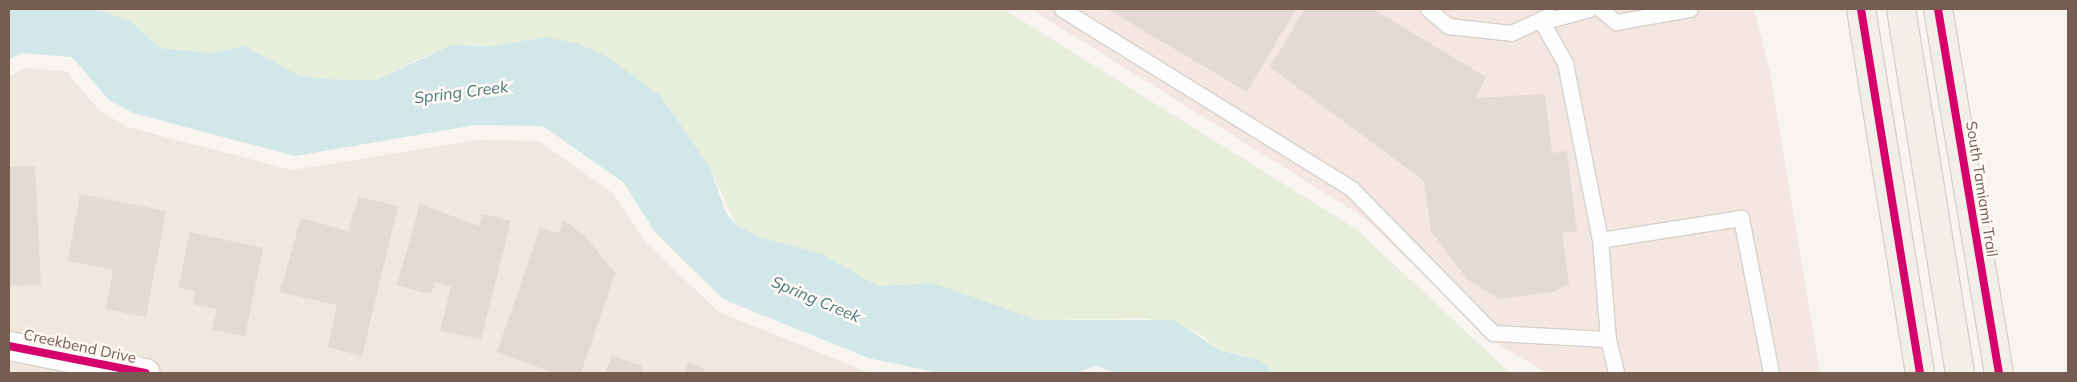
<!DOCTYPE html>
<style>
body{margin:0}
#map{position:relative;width:2077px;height:382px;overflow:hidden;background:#f8f4f0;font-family:Mulish,sans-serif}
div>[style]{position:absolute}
.residential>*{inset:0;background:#f0e7df}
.commercial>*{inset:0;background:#f4e7e2}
.green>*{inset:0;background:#e7eedc}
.water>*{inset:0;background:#d2e7e8}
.building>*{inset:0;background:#e3dad5}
.roads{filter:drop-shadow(1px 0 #d6d0cb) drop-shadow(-1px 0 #d6d0cb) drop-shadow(0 1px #d6d0cb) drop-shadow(0 -1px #d6d0cb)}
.lane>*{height:15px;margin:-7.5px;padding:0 7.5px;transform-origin:7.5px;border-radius:7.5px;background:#fefdfd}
.street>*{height:28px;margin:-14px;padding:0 14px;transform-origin:14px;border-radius:14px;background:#fefdfd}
.primary>*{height:28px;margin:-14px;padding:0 14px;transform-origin:14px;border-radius:14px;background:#f2eee8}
.cycleway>*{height:8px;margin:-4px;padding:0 4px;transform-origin:4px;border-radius:4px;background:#d6006c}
span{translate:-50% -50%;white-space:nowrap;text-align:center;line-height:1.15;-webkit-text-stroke:5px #fef9f4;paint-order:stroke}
.street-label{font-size:15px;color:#765c51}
.water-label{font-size:16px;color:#487a7f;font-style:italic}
.frame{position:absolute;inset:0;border:10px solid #765c51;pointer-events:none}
</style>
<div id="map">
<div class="residential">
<i style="clip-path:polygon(25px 68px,66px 71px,99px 110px,127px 127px,292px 170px,477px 140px,539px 141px,614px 194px,646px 243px,719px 312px,870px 373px,9px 373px,9px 77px)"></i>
</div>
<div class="commercial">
<i style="clip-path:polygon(1031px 9px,1754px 9px,1770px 73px,1820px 373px,1547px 373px,1501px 346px,1362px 216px)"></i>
</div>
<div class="green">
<i style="clip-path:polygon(95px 9px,1003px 9px,1356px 229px,1510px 373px,1274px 373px,1240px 354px,1220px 350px,1198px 332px,1145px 318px,1037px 320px,920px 283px,878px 286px,821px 254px,759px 237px,736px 225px,710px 168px,661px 96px,546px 37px,492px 46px,472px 44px,429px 54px,376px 80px,324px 79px,300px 76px,244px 47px,212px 53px,160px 48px,130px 21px)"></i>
</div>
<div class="water">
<i style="clip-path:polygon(9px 9px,95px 9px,130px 21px,160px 48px,212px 53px,244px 46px,300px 76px,324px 79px,376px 80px,452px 45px,492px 46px,546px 37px,579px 44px,606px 56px,661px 96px,710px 168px,726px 213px,736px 225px,759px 237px,822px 254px,878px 286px,933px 283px,1037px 320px,1174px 320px,1220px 350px,1261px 361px,1274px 373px,1116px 373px,1096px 366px,1077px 373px,939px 373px,868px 358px,723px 299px,655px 232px,624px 183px,543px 126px,475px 125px,295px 156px,133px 113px,108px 99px,72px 57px,21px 53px,9px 60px)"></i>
</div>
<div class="building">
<i style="clip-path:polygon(1107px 9px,1296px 9px,1247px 92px)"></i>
<i style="clip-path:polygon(1305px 9px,1373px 9px,1486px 77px,1476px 98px,1545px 94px,1552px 153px,1567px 151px,1577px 231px,1562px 233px,1569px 284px,1553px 292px,1499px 299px,1467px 279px,1431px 231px,1424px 181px,1270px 67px)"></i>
<i style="clip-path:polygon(35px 166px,41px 285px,9px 286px,9px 167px)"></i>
<i style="clip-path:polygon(80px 194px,166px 211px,146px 317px,106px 309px,113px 270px,68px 261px)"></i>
<i style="clip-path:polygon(359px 197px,398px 206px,362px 356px,328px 347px,337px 305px,280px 292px,301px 218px,348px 231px)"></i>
<i style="clip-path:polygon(420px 204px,479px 226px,483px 214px,511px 221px,481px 339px,440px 331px,451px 287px,435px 282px,432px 292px,425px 293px,397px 285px)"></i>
<i style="clip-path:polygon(563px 220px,585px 236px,615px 273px,581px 373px,554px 373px,497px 352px,540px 228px,559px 233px)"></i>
<i style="clip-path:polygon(190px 232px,263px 248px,245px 336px,212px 330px,217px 309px,193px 304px,196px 291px,178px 288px)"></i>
<i style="clip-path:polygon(612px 356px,642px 366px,644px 373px,605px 373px)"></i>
<i style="clip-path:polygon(688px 362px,705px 369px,704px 373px,684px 373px)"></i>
</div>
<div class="roads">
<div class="lane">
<i style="left:1062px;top:9px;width:341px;rotate:31.8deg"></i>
<i style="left:1352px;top:189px;width:202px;rotate:45.6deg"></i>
<i style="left:1493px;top:333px;width:115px;rotate:3deg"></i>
<i style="left:1428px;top:9px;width:26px;rotate:40deg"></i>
<i style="left:1448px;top:26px;width:63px;rotate:6.3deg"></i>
<i style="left:1511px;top:33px;width:41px;rotate:-24.7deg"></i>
<i style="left:1589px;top:9px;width:49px;rotate:164.5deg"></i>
<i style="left:1542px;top:22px;width:47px;rotate:60.7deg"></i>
<i style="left:1565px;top:63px;width:180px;rotate:78.8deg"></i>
<i style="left:1600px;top:9px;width:21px;rotate:39deg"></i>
<i style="left:1616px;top:22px;width:75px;rotate:-10deg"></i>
<i style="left:1616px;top:373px;width:35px;rotate:-103deg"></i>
<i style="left:1608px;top:339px;width:99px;rotate:-94.6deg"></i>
<i style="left:1600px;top:240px;width:143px;rotate:-8.9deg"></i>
<i style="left:1741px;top:218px;width:158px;rotate:79deg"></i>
</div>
<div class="street">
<i style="left:9px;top:346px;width:139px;rotate:11.2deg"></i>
</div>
<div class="primary">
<i style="left:1861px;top:9px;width:369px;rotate:80.8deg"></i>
<i style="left:1901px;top:9px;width:369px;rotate:80.8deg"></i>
<i style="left:1938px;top:9px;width:369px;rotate:80.5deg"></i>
</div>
</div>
<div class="cycleway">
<i style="left:1861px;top:9px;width:369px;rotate:80.8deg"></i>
<i style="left:1938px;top:9px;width:369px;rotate:80.5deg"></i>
<i style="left:9px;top:346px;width:139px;rotate:11.2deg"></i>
</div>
<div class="street-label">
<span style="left:1982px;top:189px;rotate:81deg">South Tamiami Trail</span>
<span style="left:80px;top:346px;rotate:12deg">Creekbend Drive</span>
</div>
<div class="water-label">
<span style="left:461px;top:92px;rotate:-7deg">Spring Creek</span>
<span style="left:816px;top:299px;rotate:23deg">Spring Creek</span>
</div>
<div class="frame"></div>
</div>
